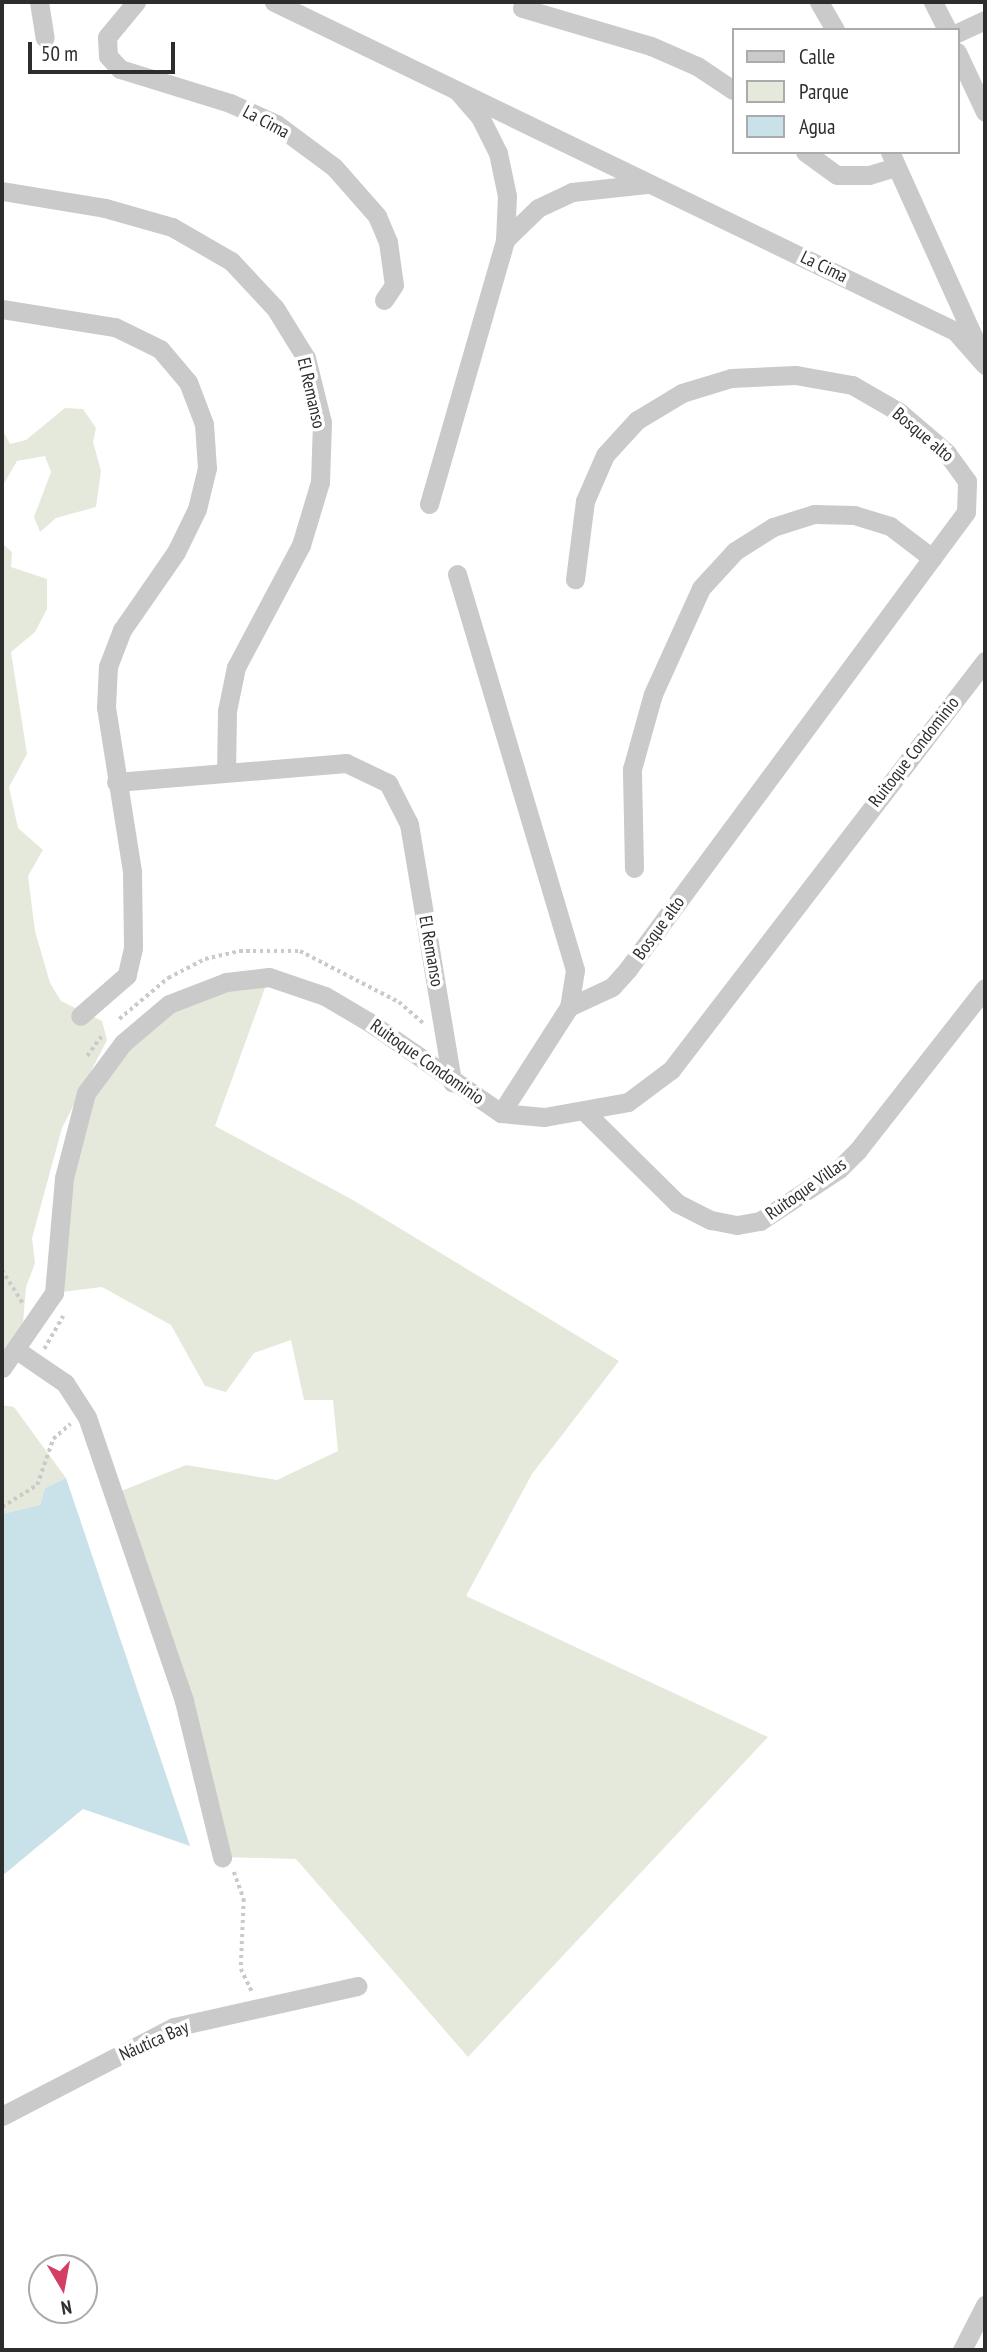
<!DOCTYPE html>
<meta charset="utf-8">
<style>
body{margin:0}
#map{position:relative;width:987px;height:2352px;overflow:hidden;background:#fff;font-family:"PT Sans Narrow",sans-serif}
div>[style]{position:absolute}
.green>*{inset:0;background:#e5e9dc}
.water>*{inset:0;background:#c9e1e8}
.path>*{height:3.5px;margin-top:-1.75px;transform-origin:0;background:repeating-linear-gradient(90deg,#cacaca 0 3.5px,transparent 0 7px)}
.minor>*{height:19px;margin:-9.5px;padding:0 9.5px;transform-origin:9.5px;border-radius:9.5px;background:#cacaca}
span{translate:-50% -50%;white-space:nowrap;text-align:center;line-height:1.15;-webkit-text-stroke:7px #fff;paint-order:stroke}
.street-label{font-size:18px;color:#2d2d2d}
.frame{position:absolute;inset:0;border:4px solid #2d2d2d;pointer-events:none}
.legend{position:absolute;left:732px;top:28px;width:228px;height:126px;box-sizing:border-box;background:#fff;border:2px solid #ababab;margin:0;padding:9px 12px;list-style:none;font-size:21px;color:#2d2d2d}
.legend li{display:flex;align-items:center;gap:14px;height:35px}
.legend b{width:35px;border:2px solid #ababab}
.north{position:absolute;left:28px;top:2254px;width:70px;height:70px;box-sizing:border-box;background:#fff;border:2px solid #ababab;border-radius:50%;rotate:170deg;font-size:19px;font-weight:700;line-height:28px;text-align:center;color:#2d2d2d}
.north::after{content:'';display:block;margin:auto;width:24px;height:32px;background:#d53e63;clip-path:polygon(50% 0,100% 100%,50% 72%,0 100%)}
.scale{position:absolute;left:28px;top:42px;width:147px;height:32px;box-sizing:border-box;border:4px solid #2d2d2d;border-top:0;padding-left:9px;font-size:21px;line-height:24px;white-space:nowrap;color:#2d2d2d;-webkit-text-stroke:5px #fff;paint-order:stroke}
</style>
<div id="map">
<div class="green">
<i style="clip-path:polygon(65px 408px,83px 409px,96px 428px,93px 442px,101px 471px,96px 507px,56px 518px,40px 532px,34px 517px,51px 472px,45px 456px,17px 461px,2px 487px,2px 429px,10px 444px,26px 440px)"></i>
<i style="clip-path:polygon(2px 543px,12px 552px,11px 567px,47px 579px,47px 609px,35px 632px,11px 652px,27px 754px,9px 787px,18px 828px,43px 850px,28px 876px,35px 931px,50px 983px,61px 1001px,102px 1021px,107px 1040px,62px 1128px,32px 1238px,35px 1263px,26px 1287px,22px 1335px,2px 1358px)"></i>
<i style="clip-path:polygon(269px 977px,215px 1126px,353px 1200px,619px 1361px,532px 1474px,466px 1596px,768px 1737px,468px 2057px,296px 1859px,222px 1857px,114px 1494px,186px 1465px,277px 1480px,338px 1451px,333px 1400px,304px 1400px,291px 1340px,254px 1353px,226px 1392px,205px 1386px,171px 1325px,102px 1287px,54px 1293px,86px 1093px,169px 1004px)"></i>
<i style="clip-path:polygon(2px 1405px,14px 1407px,66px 1478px,45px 1488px,40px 1505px,2px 1514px)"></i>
</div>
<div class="water">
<i style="clip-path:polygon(66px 1478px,190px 1846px,83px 1809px,2px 1876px,2px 1514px,40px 1505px,45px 1488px)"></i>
</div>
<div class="path">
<i style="left:119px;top:1019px;width:64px;rotate:-39.9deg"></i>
<i style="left:168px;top:978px;width:42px;rotate:-27.2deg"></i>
<i style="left:205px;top:959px;width:35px;rotate:-13deg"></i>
<i style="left:239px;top:951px;width:61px"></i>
<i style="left:300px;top:951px;width:111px;rotate:27.3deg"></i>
<i style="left:399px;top:1002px;width:32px;rotate:41deg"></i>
<i style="left:87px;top:1056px;width:24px;rotate:-54deg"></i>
<i style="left:2px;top:1270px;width:40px;rotate:58deg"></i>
<i style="left:44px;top:1349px;width:38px;rotate:-60deg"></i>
<i style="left:2px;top:1507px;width:41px;rotate:-32.2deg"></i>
<i style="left:37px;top:1485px;width:49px;rotate:-70.8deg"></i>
<i style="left:53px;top:1439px;width:23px;rotate:-41deg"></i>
<i style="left:234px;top:1872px;width:29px;rotate:70deg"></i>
<i style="left:244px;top:1899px;width:70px;rotate:92.5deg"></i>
<i style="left:241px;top:1969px;width:25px;rotate:64deg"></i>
</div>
<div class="minor">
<i style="left:39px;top:2px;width:36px;rotate:81deg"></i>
<i style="left:136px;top:2px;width:45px;rotate:129.6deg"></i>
<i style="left:107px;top:37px;width:19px;rotate:87deg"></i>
<i style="left:108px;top:56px;width:18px;rotate:47deg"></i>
<i style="left:120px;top:69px;width:115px;rotate:17.2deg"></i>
<i style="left:230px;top:103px;width:51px;rotate:24.5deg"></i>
<i style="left:276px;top:124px;width:72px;rotate:36.6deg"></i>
<i style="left:334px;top:167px;width:65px;rotate:48.7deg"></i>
<i style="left:377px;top:216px;width:28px;rotate:67deg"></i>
<i style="left:388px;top:242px;width:43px;rotate:82.1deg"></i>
<i style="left:394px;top:285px;width:18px;rotate:124deg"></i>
<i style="left:274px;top:2px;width:756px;rotate:25.79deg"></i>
<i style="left:955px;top:331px;width:45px;rotate:48.6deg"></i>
<i style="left:819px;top:2px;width:32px;rotate:60deg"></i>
<i style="left:933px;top:2px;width:31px;rotate:63deg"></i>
<i style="left:522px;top:8px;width:134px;rotate:16.4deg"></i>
<i style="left:651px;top:46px;width:50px;rotate:23.5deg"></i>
<i style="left:697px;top:66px;width:43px;rotate:33.7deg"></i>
<i style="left:957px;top:33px;width:31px;rotate:-25deg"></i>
<i style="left:957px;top:52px;width:66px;rotate:65deg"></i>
<i style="left:805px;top:152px;width:39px;rotate:36deg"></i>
<i style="left:837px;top:175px;width:32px"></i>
<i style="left:869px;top:175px;width:28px;rotate:-17deg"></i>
<i style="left:890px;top:152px;width:214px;rotate:65.7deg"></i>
<i style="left:2px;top:191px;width:104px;rotate:9.4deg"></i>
<i style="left:105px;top:208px;width:70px;rotate:15.8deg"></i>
<i style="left:172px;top:227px;width:68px;rotate:30deg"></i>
<i style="left:231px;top:261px;width:64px;rotate:46.9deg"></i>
<i style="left:275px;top:308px;width:59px;rotate:58.2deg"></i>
<i style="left:306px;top:358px;width:66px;rotate:76deg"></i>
<i style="left:322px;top:422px;width:60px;rotate:91.9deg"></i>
<i style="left:320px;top:482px;width:66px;rotate:106.8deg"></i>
<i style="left:301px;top:545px;width:138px;rotate:118deg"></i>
<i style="left:236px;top:667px;width:45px;rotate:101.6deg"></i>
<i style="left:227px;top:711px;width:61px;rotate:90.9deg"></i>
<i style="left:505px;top:240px;width:46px;rotate:-44.1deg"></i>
<i style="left:538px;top:208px;width:38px;rotate:-25deg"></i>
<i style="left:572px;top:192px;width:75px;rotate:-6.1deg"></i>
<i style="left:2px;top:309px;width:114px;rotate:9.1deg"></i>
<i style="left:115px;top:327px;width:50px;rotate:26.1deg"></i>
<i style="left:160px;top:349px;width:43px;rotate:49.7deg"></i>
<i style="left:188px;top:382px;width:45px;rotate:69.1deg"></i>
<i style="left:204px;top:424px;width:44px;rotate:86.1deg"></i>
<i style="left:207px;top:468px;width:42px;rotate:103.7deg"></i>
<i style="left:197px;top:509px;width:48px;rotate:116deg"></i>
<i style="left:176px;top:552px;width:95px;rotate:124.7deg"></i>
<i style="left:122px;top:630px;width:39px;rotate:111deg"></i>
<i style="left:108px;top:666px;width:41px;rotate:92.8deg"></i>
<i style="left:106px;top:707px;width:167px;rotate:81deg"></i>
<i style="left:132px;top:872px;width:76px;rotate:89.2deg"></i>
<i style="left:133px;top:948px;width:28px;rotate:103deg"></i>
<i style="left:127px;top:975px;width:62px;rotate:138.9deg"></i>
<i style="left:429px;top:504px;width:275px;rotate:-73.9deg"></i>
<i style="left:505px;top:240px;width:44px;rotate:-87.4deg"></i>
<i style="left:507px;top:196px;width:44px;rotate:-101.8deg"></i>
<i style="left:498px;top:153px;width:40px;rotate:-116.6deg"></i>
<i style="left:480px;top:117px;width:33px;rotate:-131deg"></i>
<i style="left:457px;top:574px;width:413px;rotate:73.4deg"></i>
<i style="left:575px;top:970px;width:37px;rotate:99deg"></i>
<i style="left:569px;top:1007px;width:126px;rotate:122.7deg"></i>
<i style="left:116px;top:782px;width:231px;rotate:-4.7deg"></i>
<i style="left:346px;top:763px;width:47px;rotate:25.5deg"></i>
<i style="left:388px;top:783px;width:46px;rotate:62.9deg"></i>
<i style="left:409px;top:824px;width:262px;rotate:80.5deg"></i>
<i style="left:634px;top:868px;width:99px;rotate:-91.2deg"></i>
<i style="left:632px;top:769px;width:78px;rotate:-74.4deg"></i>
<i style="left:653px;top:694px;width:116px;rotate:-65.6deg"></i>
<i style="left:701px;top:588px;width:50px;rotate:-47.4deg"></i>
<i style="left:735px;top:551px;width:45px;rotate:-32.3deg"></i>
<i style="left:773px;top:527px;width:43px;rotate:-17.6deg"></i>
<i style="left:814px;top:514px;width:40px;rotate:1.4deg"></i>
<i style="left:854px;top:515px;width:38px;rotate:17deg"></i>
<i style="left:890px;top:526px;width:53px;rotate:37.3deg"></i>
<i style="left:569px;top:1007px;width:47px;rotate:-24.9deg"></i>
<i style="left:612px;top:987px;width:24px;rotate:-48deg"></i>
<i style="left:628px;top:969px;width:568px;rotate:-53.51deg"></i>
<i style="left:966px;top:512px;width:31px;rotate:-88deg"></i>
<i style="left:967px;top:481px;width:34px;rotate:-126deg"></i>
<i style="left:947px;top:453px;width:63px;rotate:-139.5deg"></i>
<i style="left:899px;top:412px;width:54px;rotate:-150.1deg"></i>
<i style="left:852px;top:385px;width:58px;rotate:-170deg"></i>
<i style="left:795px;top:375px;width:64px;rotate:177.3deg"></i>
<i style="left:731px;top:378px;width:51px;rotate:163deg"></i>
<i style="left:682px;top:393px;width:52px;rotate:149deg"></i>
<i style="left:637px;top:420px;width:47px;rotate:132.4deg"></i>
<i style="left:605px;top:455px;width:50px;rotate:113.5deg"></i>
<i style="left:585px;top:501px;width:79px;rotate:97.3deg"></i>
<i style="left:587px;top:1114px;width:127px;rotate:44.7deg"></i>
<i style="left:677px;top:1203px;width:38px;rotate:27deg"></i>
<i style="left:711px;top:1220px;width:26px;rotate:11deg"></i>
<i style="left:737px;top:1225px;width:23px;rotate:-10deg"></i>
<i style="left:760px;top:1221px;width:95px;rotate:-33.4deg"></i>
<i style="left:839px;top:1169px;width:27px;rotate:-45deg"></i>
<i style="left:858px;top:1150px;width:206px;rotate:-51.9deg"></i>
<i style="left:18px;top:1351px;width:57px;rotate:34.2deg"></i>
<i style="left:65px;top:1383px;width:40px;rotate:57.1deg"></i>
<i style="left:87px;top:1417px;width:300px;rotate:71.1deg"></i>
<i style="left:184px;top:1701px;width:161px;rotate:76.3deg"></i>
<i style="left:2px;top:1368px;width:91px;rotate:-55.3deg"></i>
<i style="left:54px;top:1293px;width:115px;rotate:-85deg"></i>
<i style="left:64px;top:1178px;width:88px;rotate:-75.5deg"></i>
<i style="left:86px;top:1093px;width:62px;rotate:-53.5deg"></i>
<i style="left:123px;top:1043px;width:60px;rotate:-40.3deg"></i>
<i style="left:169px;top:1004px;width:61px;rotate:-21.1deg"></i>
<i style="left:226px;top:982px;width:43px;rotate:-6.6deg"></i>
<i style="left:269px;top:977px;width:59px;rotate:18.7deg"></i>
<i style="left:325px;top:996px;width:51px;rotate:30.6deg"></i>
<i style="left:369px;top:1022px;width:160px;rotate:34.6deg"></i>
<i style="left:501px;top:1113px;width:43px;rotate:5.3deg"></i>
<i style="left:544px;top:1117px;width:85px;rotate:-10.1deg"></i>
<i style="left:628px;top:1102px;width:54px;rotate:-36.7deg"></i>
<i style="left:671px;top:1070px;width:516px;rotate:-52.49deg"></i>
<i style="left:2px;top:2116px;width:194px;rotate:-27.4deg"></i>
<i style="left:174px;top:2027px;width:188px;rotate:-12.6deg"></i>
<i style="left:962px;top:2350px;width:51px;rotate:-62.9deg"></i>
</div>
<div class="street-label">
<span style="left:266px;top:122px;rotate:28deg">La Cima</span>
<span style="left:824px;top:267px;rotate:26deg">La Cima</span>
<span style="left:311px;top:393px;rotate:77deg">El Remanso</span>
<span style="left:923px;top:435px;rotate:40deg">Bosque alto</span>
<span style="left:914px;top:752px;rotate:-52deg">Ruitoque Condominio</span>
<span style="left:659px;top:928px;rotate:-54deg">Bosque alto</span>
<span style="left:431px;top:951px;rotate:80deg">El Remanso</span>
<span style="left:427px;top:1062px;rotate:35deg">Ruitoque Condominio</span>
<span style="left:806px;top:1189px;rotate:-35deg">Ruitoque Villas</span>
<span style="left:154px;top:2041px;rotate:-24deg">Náutica Bay</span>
</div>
<div class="frame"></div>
<ul class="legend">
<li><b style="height:9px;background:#cacaca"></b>Calle</li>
<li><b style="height:19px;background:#e5e9dc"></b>Parque</li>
<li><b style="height:19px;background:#c9e1e8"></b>Agua</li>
</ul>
<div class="north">N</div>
<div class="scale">50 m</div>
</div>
